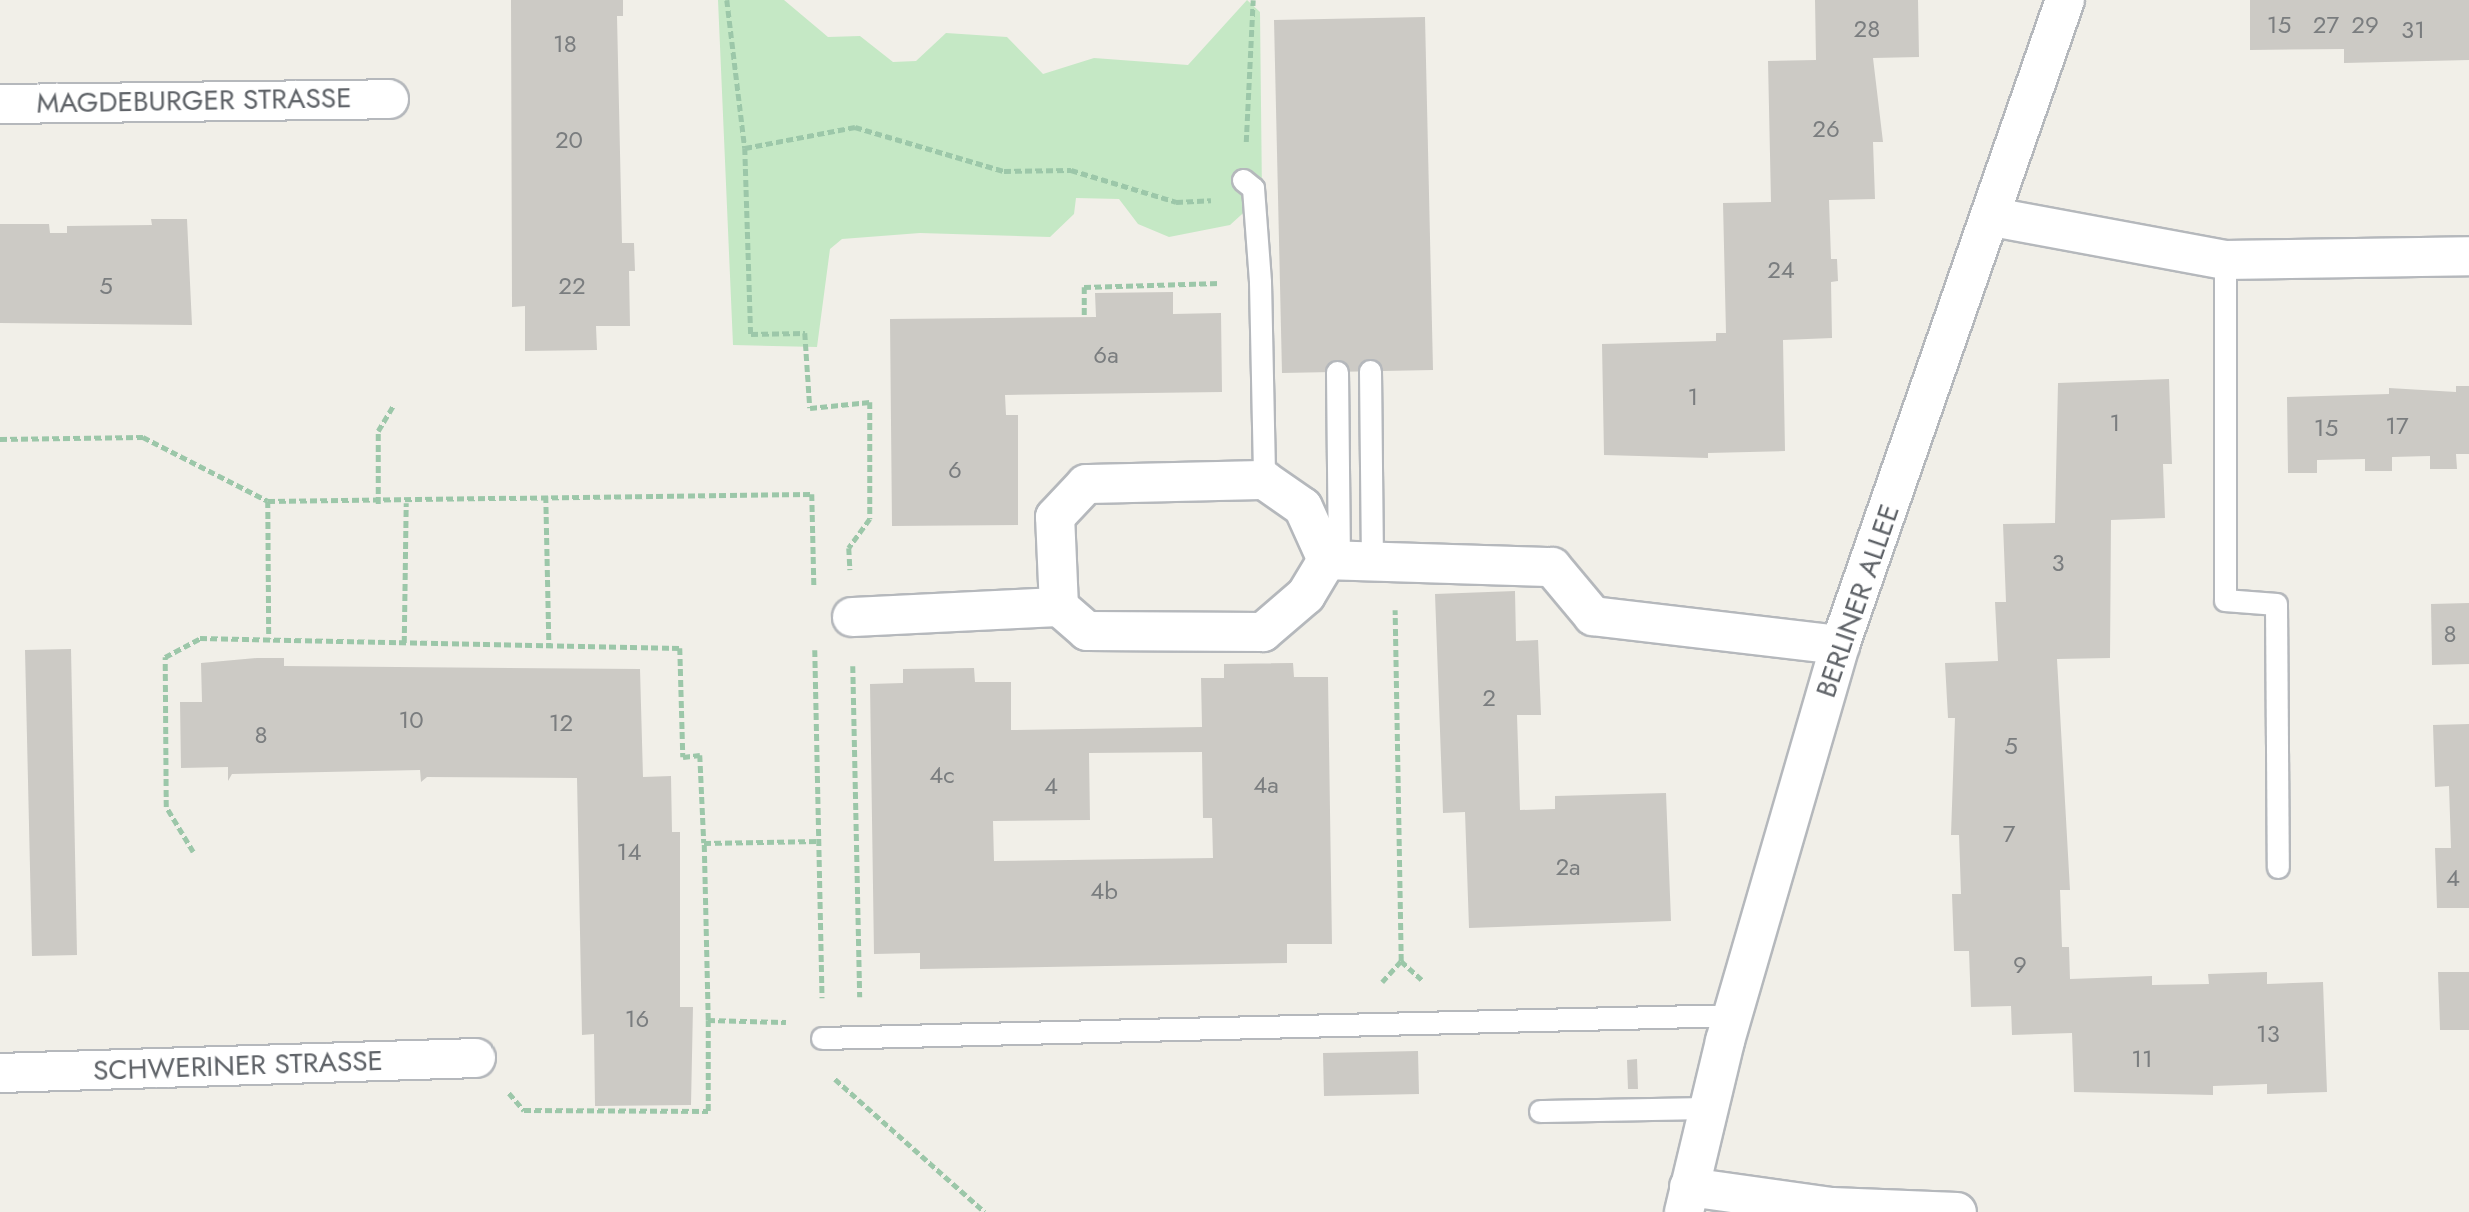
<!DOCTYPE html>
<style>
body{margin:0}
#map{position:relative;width:2469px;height:1212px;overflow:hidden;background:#f1efe8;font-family:Jost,sans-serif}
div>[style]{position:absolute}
.green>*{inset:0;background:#c5e8c5}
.building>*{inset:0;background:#cccac5}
.path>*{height:4.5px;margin-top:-2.25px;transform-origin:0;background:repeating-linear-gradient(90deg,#9cc7a9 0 7px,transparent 0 10.5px)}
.roads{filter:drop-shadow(2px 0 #b5b8bc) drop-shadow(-2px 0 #b5b8bc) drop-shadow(0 2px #b5b8bc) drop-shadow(0 -2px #b5b8bc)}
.service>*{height:21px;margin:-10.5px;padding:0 10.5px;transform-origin:10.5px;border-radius:10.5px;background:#fff}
.minor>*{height:38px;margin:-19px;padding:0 19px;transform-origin:19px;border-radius:19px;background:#fff}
span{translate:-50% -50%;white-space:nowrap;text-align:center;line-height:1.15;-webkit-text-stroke:6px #fff;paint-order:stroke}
.number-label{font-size:24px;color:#7a7d7f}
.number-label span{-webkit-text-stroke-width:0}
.street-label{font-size:28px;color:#5f6368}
</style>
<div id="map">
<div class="green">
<i style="clip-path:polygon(718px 0,784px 0,828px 37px,860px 36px,893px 62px,916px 61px,946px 33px,1007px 37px,1043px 74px,1094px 58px,1188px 65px,1247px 0,1260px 12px,1262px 196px,1230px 225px,1169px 237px,1138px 224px,1119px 199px,1076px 198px,1074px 214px,1050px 237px,920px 233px,842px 239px,830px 249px,817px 347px,733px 345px)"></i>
</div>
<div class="building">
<i style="clip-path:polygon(511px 0,623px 0,623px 16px,617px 16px,622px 243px,634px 243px,635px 271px,629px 271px,630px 326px,596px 326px,597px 350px,525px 351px,525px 306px,512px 307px)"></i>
<i style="clip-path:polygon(1815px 0,1918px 0,1919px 57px,1873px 58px,1883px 142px,1873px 142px,1875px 199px,1829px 200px,1831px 259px,1837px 259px,1838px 281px,1831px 282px,1832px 338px,1783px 340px,1785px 451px,1708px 453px,1708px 458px,1604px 455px,1602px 344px,1716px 341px,1716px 333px,1726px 333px,1723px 203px,1771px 202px,1768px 61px,1816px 60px)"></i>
<i style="clip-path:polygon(2250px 0,2469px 0,2469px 60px,2344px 63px,2344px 49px,2250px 50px)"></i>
<i style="clip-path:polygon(1425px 17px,1433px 370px,1282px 373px,1274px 20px)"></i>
<i style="clip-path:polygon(151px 219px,187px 219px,192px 325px,0 323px,0 224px,49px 224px,50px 233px,67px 233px,67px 226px,152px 225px)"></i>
<i style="clip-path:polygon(1173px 292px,1173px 314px,1221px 313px,1222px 392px,1005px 395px,1006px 415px,1018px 415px,1018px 525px,892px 526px,890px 319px,1096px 317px,1095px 293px)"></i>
<i style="clip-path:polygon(2169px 379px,2172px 464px,2163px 464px,2165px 518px,2111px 520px,2110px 658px,2057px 659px,2070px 890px,2060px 890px,2062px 947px,2069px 947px,2070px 979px,2152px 976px,2152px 985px,2209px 984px,2208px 974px,2267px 972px,2267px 984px,2323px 982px,2327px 1092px,2267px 1094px,2267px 1084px,2213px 1086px,2213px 1095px,2074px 1092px,2072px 1033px,2012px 1035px,2011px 1006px,1971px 1007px,1969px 951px,1954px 951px,1952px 894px,1961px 894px,1959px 835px,1951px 835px,1955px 718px,1948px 718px,1945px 663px,1998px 661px,1995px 602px,2006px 602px,2003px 524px,2055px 523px,2058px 383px)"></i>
<i style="clip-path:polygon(2456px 386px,2469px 386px,2469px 454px,2456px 454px,2457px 469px,2430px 469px,2430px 456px,2392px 457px,2392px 471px,2365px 471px,2365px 459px,2317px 460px,2317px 473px,2288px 473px,2287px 397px,2389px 394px,2389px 388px,2456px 392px)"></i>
<i style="clip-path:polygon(1515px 591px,1516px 641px,1538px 640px,1541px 715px,1517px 715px,1520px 810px,1555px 809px,1555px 796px,1666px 793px,1671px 921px,1469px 928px,1465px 812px,1443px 813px,1435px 594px)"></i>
<i style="clip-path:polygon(2469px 603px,2469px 664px,2432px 665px,2431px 604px)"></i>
<i style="clip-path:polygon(71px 649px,77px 955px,32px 956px,25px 650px)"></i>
<i style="clip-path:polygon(257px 658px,284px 658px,284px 666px,640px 669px,643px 777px,671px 776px,672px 832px,680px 832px,680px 1007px,693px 1007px,691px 1105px,595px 1106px,594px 1034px,582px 1035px,577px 778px,427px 777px,421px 782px,420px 770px,232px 774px,228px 781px,228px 767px,181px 768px,180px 702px,202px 702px,201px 663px)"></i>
<i style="clip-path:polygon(evenodd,1293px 663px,1294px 677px,1328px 677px,1332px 944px,1287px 944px,1287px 963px,920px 969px,920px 953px,874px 954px,870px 684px,903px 683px,903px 669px,974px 668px,975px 682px,1011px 682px,1011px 730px,1202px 727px,1201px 678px,1224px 678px,1224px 664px,1293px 663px,1202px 752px,1203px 818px,1212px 818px,1213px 858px,994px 861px,993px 821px,1090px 820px,1089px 753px,1202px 752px)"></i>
<i style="clip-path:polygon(2469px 724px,2469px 908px,2437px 908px,2435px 848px,2451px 848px,2449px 786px,2435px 787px,2433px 725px)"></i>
<i style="clip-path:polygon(2438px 972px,2469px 972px,2469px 1030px,2440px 1030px)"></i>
<i style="clip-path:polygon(1418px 1051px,1419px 1094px,1324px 1096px,1323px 1053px)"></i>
<i style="clip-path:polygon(1637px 1059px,1638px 1089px,1628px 1089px,1627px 1060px)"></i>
</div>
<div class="path">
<i style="left:727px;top:0;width:149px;rotate:83.1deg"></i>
<i style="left:745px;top:148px;width:186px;rotate:88.2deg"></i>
<i style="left:751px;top:334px;width:54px;rotate:-1.1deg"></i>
<i style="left:805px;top:333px;width:75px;rotate:86.2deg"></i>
<i style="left:810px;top:408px;width:60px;rotate:-5.7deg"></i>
<i style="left:870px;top:402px;width:117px;rotate:90deg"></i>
<i style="left:870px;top:519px;width:36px;rotate:126deg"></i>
<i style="left:849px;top:548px;width:22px;rotate:87deg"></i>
<i style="left:1246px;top:142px;width:142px;rotate:-87.2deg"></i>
<i style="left:745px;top:148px;width:112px;rotate:-10.8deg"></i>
<i style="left:855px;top:127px;width:155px;rotate:16.5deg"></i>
<i style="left:1004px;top:171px;width:67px;rotate:-0.9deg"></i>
<i style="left:1071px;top:170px;width:110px;rotate:16.9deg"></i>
<i style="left:1176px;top:202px;width:35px;rotate:-3deg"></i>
<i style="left:1084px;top:315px;width:28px;rotate:-90deg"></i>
<i style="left:1084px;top:287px;width:136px;rotate:-1.7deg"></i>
<i style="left:0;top:439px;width:143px;rotate:-0.8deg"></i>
<i style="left:143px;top:437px;width:140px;rotate:27.1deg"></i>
<i style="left:268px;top:501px;width:544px;rotate:-0.74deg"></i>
<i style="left:812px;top:494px;width:91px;rotate:88.7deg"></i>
<i style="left:546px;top:496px;width:149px;rotate:88.8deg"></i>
<i style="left:268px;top:501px;width:138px;rotate:89.6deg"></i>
<i style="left:378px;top:504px;width:73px;rotate:-90deg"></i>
<i style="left:378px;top:431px;width:31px;rotate:-59deg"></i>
<i style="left:404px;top:643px;width:140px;rotate:-89.2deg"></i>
<i style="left:815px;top:650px;width:348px;rotate:88.8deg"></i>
<i style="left:853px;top:666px;width:331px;rotate:88.8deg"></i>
<i style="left:193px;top:852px;width:52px;rotate:-121deg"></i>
<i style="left:166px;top:807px;width:150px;rotate:-90.4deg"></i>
<i style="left:165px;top:657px;width:40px;rotate:-28deg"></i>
<i style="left:200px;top:638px;width:480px;rotate:1.2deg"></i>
<i style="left:680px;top:648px;width:109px;rotate:88.4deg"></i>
<i style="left:683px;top:757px;width:17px;rotate:-7deg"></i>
<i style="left:700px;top:755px;width:88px;rotate:87.4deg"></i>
<i style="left:1401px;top:961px;width:31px;rotate:42deg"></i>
<i style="left:1382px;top:982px;width:28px;rotate:-48deg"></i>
<i style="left:1401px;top:961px;width:351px;rotate:-91deg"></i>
<i style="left:708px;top:1020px;width:177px;rotate:-91.3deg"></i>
<i style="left:704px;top:843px;width:115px;rotate:-1deg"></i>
<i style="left:835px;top:1079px;width:200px;rotate:41.6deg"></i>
<i style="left:509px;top:1093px;width:23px;rotate:49deg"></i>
<i style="left:524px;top:1110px;width:184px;rotate:0.3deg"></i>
<i style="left:708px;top:1111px;width:91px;rotate:-90deg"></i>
<i style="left:708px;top:1020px;width:78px;rotate:1.5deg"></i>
</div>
<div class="roads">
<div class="service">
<i style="left:1243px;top:180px;width:13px;rotate:39deg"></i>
<i style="left:1253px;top:188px;width:94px;rotate:85.7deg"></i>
<i style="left:1260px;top:282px;width:198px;rotate:88.8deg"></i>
<i style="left:2225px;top:260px;width:340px;rotate:90deg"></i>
<i style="left:2225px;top:600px;width:51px;rotate:4.5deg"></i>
<i style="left:2276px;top:604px;width:263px;rotate:89.6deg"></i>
<i style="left:1370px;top:371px;width:189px;rotate:89.4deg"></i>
<i style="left:1337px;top:372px;width:188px;rotate:89.4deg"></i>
<i style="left:822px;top:1038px;width:914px;rotate:-1.44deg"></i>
<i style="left:1540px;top:1111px;width:169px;rotate:-1deg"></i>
</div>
<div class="minor">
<i style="left:0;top:104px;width:389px;rotate:-0.7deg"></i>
<i style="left:1993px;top:217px;width:236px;rotate:10.5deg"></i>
<i style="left:2225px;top:260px;width:244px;rotate:-0.9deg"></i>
<i style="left:1264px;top:480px;width:47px;rotate:34.7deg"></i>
<i style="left:1303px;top:507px;width:58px;rotate:65.6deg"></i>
<i style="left:1327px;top:560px;width:41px;rotate:121deg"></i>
<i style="left:1306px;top:595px;width:57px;rotate:139.3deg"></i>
<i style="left:1263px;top:632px;width:176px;rotate:-179.7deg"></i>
<i style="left:1087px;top:631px;width:37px;rotate:-139deg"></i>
<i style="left:1059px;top:607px;width:90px;rotate:-92.5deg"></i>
<i style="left:1055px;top:517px;width:45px;rotate:-46.8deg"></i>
<i style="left:1086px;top:484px;width:178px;rotate:-1.3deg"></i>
<i style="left:1327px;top:560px;width:225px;rotate:1.8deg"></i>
<i style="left:1552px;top:567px;width:64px;rotate:50.1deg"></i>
<i style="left:1593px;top:616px;width:249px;rotate:6.7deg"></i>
<i style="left:852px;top:617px;width:207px;rotate:-2.8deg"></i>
<i style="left:0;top:1073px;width:476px;rotate:-1.8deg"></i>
<i style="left:1689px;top:1187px;width:144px;rotate:8deg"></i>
<i style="left:1832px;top:1207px;width:125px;rotate:2.3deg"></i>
<i style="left:1684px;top:1212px;width:176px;rotate:-76.5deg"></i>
<i style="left:1725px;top:1041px;width:412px;rotate:-73.8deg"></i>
<i style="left:1840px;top:645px;width:683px;rotate:-70.77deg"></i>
</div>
</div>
<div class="number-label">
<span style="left:2279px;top:25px">15</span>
<span style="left:2326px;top:25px">27</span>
<span style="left:2365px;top:25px">29</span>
<span style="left:1867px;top:29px">28</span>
<span style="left:2413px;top:30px">31</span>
<span style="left:565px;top:44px">18</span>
<span style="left:1826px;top:129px">26</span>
<span style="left:569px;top:140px">20</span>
<span style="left:1781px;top:270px">24</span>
<span style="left:106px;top:286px">5</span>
<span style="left:572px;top:286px">22</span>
<span style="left:1106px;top:355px">6a</span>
<span style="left:1693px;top:397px">1</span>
<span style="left:2115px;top:423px">1</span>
<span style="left:2397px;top:426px">17</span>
<span style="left:2326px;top:428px">15</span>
<span style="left:955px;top:470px">6</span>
<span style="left:2058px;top:563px">3</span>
<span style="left:2450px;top:634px">8</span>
<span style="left:1489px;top:698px">2</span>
<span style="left:411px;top:720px">10</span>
<span style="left:561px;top:723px">12</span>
<span style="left:261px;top:735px">8</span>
<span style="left:2011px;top:746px">5</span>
<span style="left:942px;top:775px">4c</span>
<span style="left:1266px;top:785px">4a</span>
<span style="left:1051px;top:786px">4</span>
<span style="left:2009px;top:834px">7</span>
<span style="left:629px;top:852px">14</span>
<span style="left:1568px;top:867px">2a</span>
<span style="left:2453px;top:878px">4</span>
<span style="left:1104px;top:891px">4b</span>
<span style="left:2020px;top:965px">9</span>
<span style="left:637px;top:1019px">16</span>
<span style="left:2268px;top:1034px">13</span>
<span style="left:2142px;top:1059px">11</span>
</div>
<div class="street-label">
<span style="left:194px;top:101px;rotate:-1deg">MAGDEBURGER STRASSE</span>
<span style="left:1858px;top:601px;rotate:-71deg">BERLINER ALLEE</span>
<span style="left:238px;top:1066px;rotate:-2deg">SCHWERINER STRASSE</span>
</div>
</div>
